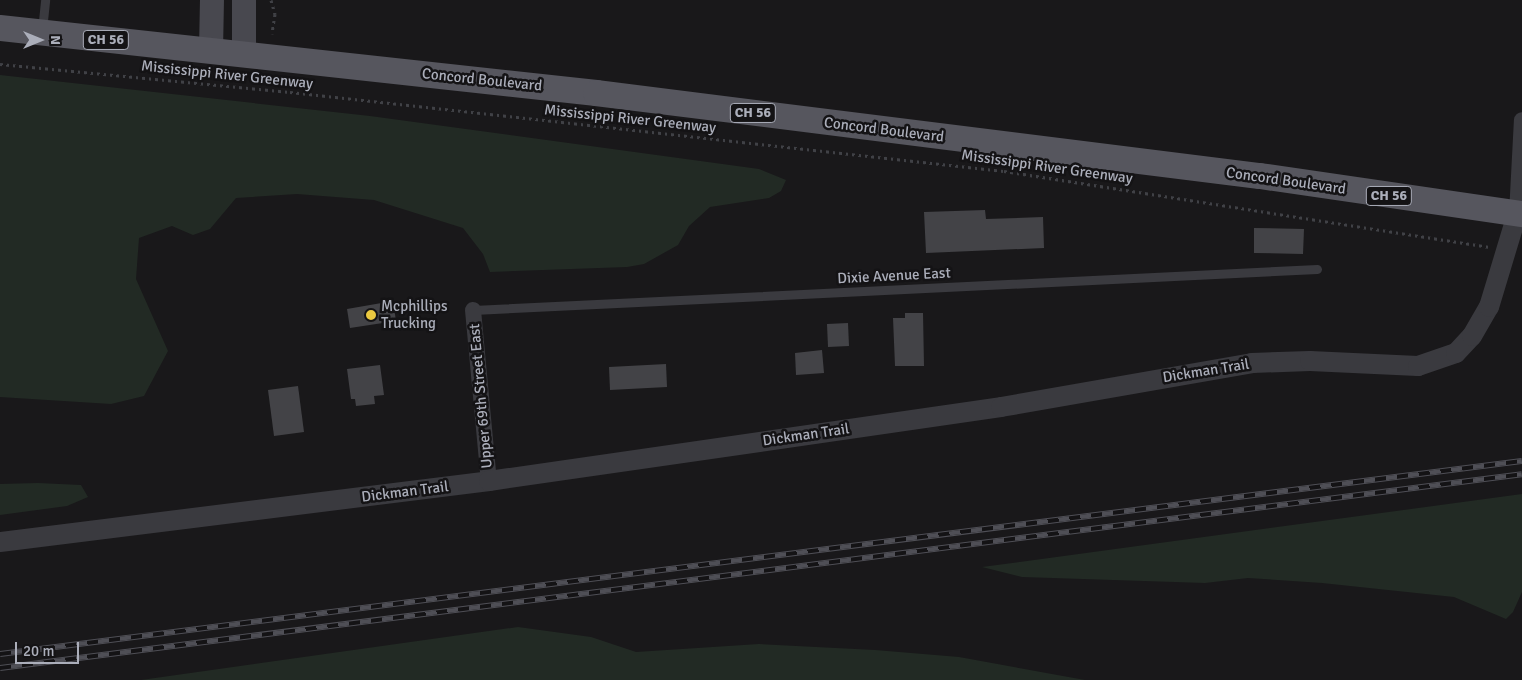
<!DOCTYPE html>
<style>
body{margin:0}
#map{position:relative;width:1522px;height:680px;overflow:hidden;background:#19181a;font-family:Signika,sans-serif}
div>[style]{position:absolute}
.green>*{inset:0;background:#222a24}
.building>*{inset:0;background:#434347}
.path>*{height:3px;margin-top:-1.5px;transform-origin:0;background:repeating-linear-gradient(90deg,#404146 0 2.5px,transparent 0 6.5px)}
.service>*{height:9px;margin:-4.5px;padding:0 4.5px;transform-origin:4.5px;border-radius:4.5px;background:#3a3a3f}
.minor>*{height:16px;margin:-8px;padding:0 8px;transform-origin:8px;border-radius:8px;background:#3a3a3f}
.tertiary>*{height:20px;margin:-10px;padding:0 10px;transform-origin:10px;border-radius:10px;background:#3a3a3f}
.secondary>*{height:24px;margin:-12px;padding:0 12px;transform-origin:12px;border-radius:12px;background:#48484f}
.primary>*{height:26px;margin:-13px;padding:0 13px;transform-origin:13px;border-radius:13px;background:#56565e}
.rail>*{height:5.5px;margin-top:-2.75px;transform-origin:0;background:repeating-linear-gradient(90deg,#141315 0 11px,#4f4f56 0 22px);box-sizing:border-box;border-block:1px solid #4f4f56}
.dots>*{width:14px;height:14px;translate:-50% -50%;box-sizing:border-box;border:2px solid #141315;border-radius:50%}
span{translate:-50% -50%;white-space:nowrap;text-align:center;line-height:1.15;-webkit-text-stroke:5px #141315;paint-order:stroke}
.shield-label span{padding:1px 4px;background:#141315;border:1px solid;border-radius:4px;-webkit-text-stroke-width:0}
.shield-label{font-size:14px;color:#abaeba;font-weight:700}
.street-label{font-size:15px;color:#abaeba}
.poi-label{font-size:15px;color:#abaeba}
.left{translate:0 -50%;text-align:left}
.north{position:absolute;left:15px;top:15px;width:50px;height:50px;-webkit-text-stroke:4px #141315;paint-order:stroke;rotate:90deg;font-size:14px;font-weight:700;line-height:20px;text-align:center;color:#abaeba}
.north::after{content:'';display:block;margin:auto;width:18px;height:22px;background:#abaeba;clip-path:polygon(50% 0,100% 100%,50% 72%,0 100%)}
.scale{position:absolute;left:15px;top:642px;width:64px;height:22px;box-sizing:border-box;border:2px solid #abaeba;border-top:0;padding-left:6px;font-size:15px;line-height:18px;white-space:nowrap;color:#abaeba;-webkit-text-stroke:4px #141315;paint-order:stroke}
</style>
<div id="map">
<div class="green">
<i style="clip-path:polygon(0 75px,370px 116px,759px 169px,786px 180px,781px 191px,769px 198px,710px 207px,689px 226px,678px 245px,644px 264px,627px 267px,490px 272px,483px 254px,463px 228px,374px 200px,297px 194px,236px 198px,210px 229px,193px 235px,172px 226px,139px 238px,136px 279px,168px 351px,144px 396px,111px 404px,0 397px)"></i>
<i style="clip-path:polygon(38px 483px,81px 485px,88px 497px,67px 506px,0 515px,0 484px)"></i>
<i style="clip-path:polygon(1522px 494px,1522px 592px,1513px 612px,1506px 619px,1454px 597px,1322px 583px,1248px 578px,1205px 583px,1022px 577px,982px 567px)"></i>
<i style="clip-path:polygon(518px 627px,591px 637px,636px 652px,759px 644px,875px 650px,959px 657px,1085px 680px,141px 680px)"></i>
</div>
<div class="building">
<i style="clip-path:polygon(985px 210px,986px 219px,1043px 217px,1044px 248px,926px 253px,924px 212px)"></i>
<i style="clip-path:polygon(1254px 228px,1304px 229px,1303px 254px,1254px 253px)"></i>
<i style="clip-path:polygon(393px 301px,396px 321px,350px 328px,347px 309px)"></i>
<i style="clip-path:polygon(905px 313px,923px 313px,924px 366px,895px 366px,893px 318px,905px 318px)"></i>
<i style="clip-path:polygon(848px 323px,849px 346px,828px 347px,827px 324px)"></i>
<i style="clip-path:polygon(822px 350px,824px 373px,796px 375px,795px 353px)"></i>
<i style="clip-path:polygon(666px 364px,667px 387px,610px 390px,609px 367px)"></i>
<i style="clip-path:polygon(380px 365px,384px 395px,374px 396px,375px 404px,356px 406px,355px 399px,351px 399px,347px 369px)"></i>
<i style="clip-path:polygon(298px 386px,304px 432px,274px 436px,268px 390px)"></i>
</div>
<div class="path">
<i style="left:271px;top:0;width:15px;rotate:74deg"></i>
<i style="left:275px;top:14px;width:20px;rotate:99deg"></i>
<i style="left:0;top:64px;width:291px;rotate:5.5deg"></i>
<i style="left:290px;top:92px;width:718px;rotate:6.31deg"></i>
<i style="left:1004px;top:171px;width:490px;rotate:8.9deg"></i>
</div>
<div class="service">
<i style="left:42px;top:30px;width:30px;rotate:-84deg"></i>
<i style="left:473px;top:310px;width:845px;rotate:-2.78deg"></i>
</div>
<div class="minor">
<i style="left:1517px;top:214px;width:94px;rotate:-87deg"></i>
<i style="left:473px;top:310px;width:172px;rotate:84.7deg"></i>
</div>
<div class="tertiary">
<i style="left:0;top:542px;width:493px;rotate:-7.1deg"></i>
<i style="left:489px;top:481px;width:517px;rotate:-8.22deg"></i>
<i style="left:1001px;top:407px;width:255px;rotate:-9.9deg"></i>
<i style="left:1252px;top:363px;width:58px;rotate:-2deg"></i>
<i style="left:1310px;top:361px;width:108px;rotate:2.7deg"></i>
<i style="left:1418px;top:366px;width:40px;rotate:-18.9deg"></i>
<i style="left:1456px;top:353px;width:23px;rotate:-47deg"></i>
<i style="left:1472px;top:336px;width:34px;rotate:-60deg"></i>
<i style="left:1489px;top:307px;width:97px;rotate:-73.2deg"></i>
</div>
<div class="secondary">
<i style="left:244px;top:0;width:55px;rotate:90deg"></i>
<i style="left:211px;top:51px;width:51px;rotate:-88.9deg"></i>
</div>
<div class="primary">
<i style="left:0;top:28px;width:600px;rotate:6.22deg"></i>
<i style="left:596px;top:93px;width:669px;rotate:7.13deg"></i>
<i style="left:1260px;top:176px;width:265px;rotate:8.3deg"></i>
</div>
<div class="rail">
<i style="left:0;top:654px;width:1534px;rotate:-7.23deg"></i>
<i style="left:0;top:668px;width:1534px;rotate:-7.26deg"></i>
</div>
<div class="dots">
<i style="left:371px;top:315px;background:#ebc940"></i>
</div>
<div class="shield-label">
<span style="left:106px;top:40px">CH 56</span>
<span style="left:753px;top:113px">CH 56</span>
<span style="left:1389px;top:196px">CH 56</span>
</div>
<div class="street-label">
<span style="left:227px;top:75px;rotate:6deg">Mississippi River Greenway</span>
<span style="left:482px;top:80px;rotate:6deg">Concord Boulevard</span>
<span style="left:630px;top:119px;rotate:6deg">Mississippi River Greenway</span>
<span style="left:884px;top:130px;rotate:7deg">Concord Boulevard</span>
<span style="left:1047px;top:167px;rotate:8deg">Mississippi River Greenway</span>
<span style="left:1286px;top:181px;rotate:8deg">Concord Boulevard</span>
<span style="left:894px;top:276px;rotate:-3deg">Dixie Avenue East</span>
<span style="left:1206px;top:371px;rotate:-9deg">Dickman Trail</span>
<span style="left:481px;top:396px;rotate:-95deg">Upper 69th Street East</span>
<span style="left:806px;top:435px;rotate:-8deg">Dickman Trail</span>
<span style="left:405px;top:492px;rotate:-7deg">Dickman Trail</span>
</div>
<div class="poi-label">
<span class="left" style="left:381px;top:315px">Mcphillips<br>Trucking</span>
</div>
<div class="north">N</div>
<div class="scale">20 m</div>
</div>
